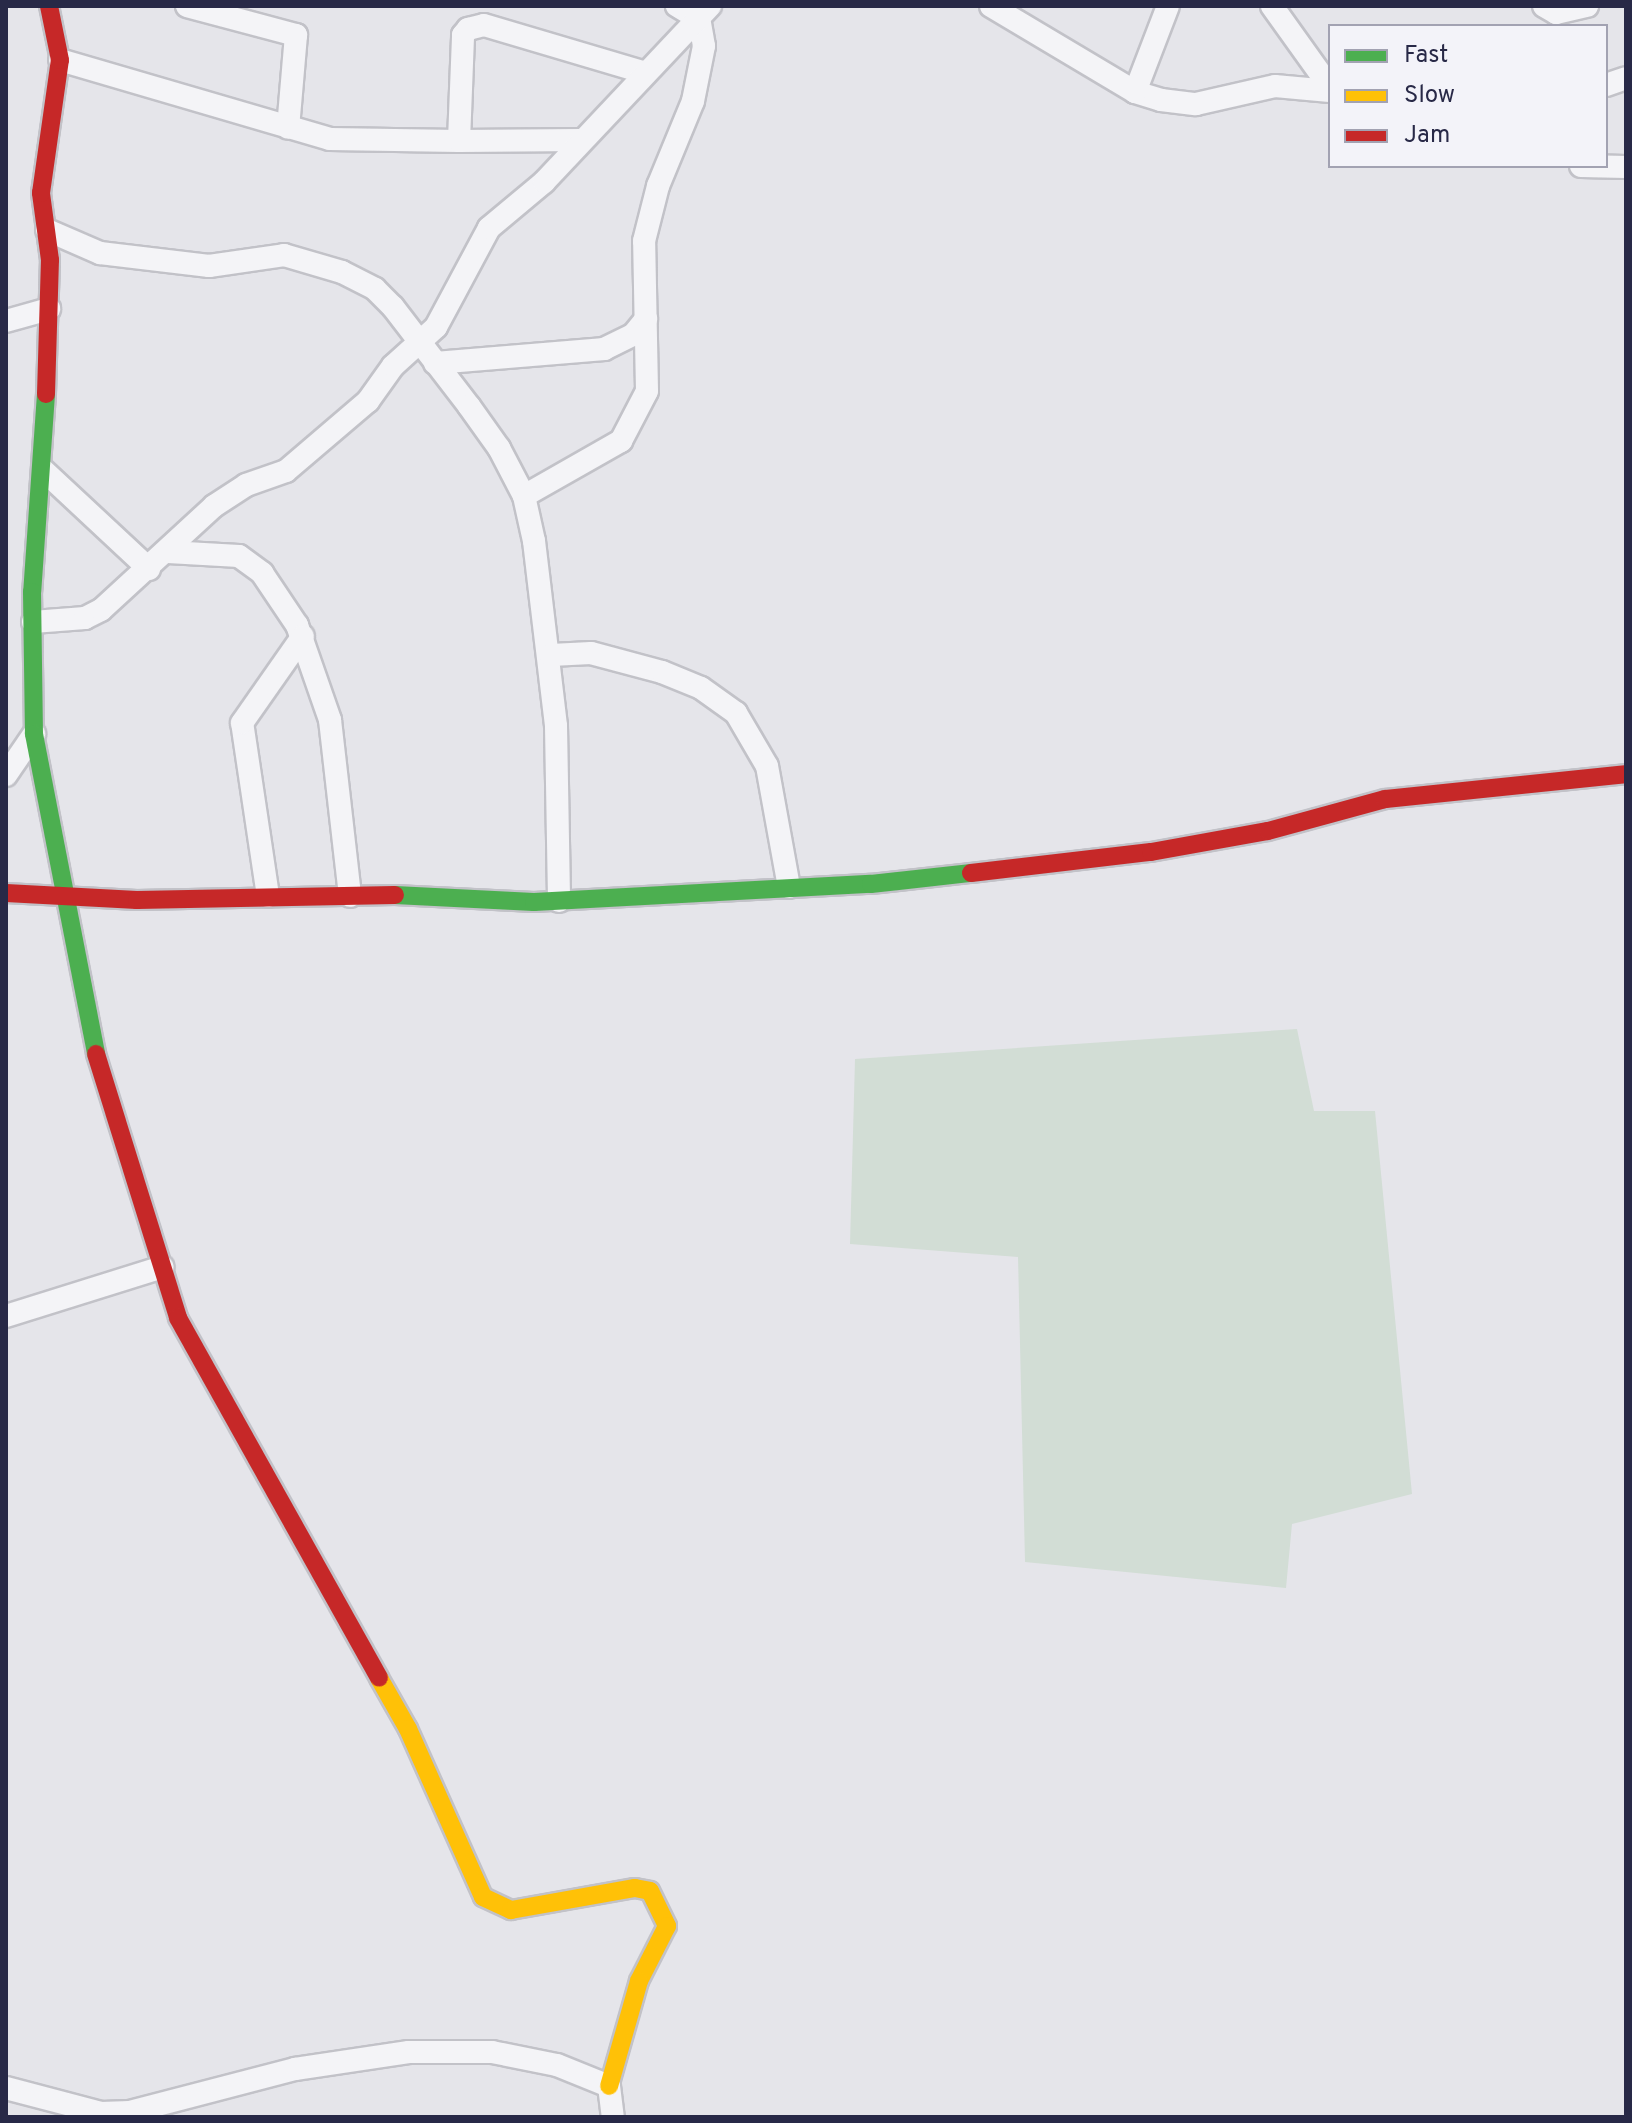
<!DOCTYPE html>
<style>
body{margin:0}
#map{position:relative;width:1632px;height:2123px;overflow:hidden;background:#e5e5ea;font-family:Overpass,sans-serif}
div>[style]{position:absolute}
.green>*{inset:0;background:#d2ddd5}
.roads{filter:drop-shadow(2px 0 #c2c2c8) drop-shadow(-2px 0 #c2c2c8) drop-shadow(0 2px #c2c2c8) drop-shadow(0 -2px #c2c2c8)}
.street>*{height:22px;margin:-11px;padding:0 11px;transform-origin:11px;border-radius:11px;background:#f4f4f7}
.fast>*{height:18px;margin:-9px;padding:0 9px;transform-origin:9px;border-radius:9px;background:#4caf50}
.slow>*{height:18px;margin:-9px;padding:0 9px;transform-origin:9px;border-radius:9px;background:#ffc107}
.jam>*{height:18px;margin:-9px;padding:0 9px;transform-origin:9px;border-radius:9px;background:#c62828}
span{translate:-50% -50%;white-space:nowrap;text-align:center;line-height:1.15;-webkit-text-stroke:6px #f3f3f9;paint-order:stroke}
.frame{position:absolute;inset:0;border:8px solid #282947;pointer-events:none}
.legend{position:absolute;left:1328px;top:24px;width:280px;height:144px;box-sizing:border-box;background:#f3f3f9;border:2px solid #a2a2b2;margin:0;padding:10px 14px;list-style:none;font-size:24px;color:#282947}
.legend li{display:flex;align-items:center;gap:16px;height:40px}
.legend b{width:40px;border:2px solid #a2a2b2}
</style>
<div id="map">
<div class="green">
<i style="clip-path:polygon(1297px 1029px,1314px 1111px,1375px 1111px,1412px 1494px,1292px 1524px,1286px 1588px,1025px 1562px,1018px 1257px,850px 1244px,855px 1059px)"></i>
</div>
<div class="roads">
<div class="street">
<i style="left:187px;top:6px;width:113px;rotate:14.9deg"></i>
<i style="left:296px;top:35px;width:93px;rotate:94.9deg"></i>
<i style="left:991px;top:6px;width:168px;rotate:30.8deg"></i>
<i style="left:1135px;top:92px;width:27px;rotate:17deg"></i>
<i style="left:1161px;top:100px;width:35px;rotate:7deg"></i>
<i style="left:1196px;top:104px;width:81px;rotate:-12.8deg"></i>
<i style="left:1275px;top:86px;width:55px;rotate:5.2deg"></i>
<i style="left:1272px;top:6px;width:100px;rotate:54.4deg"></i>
<i style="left:1544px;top:6px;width:14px;rotate:30deg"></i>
<i style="left:1556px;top:13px;width:32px;rotate:-13deg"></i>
<i style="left:60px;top:60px;width:281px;rotate:16.3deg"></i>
<i style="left:330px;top:139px;width:129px;rotate:0.9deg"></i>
<i style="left:1606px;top:85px;width:21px;rotate:-19deg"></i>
<i style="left:1135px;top:92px;width:92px;rotate:-69deg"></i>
<i style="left:581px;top:140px;width:122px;rotate:179.5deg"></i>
<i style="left:459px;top:141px;width:106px;rotate:-87.8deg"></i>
<i style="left:463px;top:35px;width:8px;rotate:-50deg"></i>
<i style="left:468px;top:29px;width:16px;rotate:-14deg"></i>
<i style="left:484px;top:25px;width:169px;rotate:16.5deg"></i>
<i style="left:1581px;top:166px;width:45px;rotate:1.3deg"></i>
<i style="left:47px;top:230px;width:58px;rotate:23.5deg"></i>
<i style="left:100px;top:253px;width:110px;rotate:6.8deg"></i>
<i style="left:209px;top:266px;width:76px;rotate:-8.3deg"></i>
<i style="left:284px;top:255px;width:60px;rotate:16.3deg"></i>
<i style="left:342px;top:272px;width:37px;rotate:27deg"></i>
<i style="left:375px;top:289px;width:25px;rotate:45deg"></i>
<i style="left:393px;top:307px;width:125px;rotate:52.5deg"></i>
<i style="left:469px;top:406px;width:52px;rotate:54.5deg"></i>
<i style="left:499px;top:448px;width:54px;rotate:62.5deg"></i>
<i style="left:524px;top:496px;width:46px;rotate:77.5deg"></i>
<i style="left:534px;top:541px;width:186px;rotate:83.2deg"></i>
<i style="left:556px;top:726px;width:175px;rotate:89deg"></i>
<i style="left:6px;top:321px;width:45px;rotate:-15.6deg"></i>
<i style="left:435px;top:363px;width:170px;rotate:-4.7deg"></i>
<i style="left:604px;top:349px;width:32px;rotate:-26deg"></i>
<i style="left:633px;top:335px;width:21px;rotate:-51deg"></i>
<i style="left:43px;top:470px;width:145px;rotate:43deg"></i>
<i style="left:524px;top:496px;width:112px;rotate:-29.6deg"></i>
<i style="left:621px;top:441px;width:56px;rotate:-62.5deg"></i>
<i style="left:647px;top:391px;width:150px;rotate:-91.1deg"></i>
<i style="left:644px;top:241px;width:57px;rotate:-75.7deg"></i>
<i style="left:658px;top:186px;width:92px;rotate:-67.6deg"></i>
<i style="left:693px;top:101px;width:56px;rotate:-78.7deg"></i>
<i style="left:704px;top:46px;width:27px;rotate:-100deg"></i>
<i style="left:699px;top:19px;width:26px;rotate:-149deg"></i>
<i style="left:168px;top:552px;width:71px;rotate:3.2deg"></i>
<i style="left:239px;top:556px;width:29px;rotate:36deg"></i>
<i style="left:262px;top:573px;width:63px;rotate:56.1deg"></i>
<i style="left:297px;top:625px;width:101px;rotate:70.8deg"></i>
<i style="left:330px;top:720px;width:177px;rotate:83.5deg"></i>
<i style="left:33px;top:622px;width:52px;rotate:-4.4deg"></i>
<i style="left:85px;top:618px;width:18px;rotate:-27deg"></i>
<i style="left:101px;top:610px;width:154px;rotate:-42.6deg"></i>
<i style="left:214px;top:506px;width:38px;rotate:-33deg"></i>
<i style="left:246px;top:485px;width:42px;rotate:-19.3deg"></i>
<i style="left:286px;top:471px;width:108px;rotate:-40.5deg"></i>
<i style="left:368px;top:401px;width:43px;rotate:-54.5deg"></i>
<i style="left:393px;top:366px;width:58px;rotate:-42.2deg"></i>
<i style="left:436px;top:327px;width:112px;rotate:-61.8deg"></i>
<i style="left:489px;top:228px;width:72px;rotate:-39.9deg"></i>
<i style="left:544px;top:182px;width:242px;rotate:-46.7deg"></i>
<i style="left:551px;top:655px;width:40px;rotate:-2.9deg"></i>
<i style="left:591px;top:653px;width:73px;rotate:15deg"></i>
<i style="left:662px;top:672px;width:42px;rotate:22.3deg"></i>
<i style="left:701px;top:688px;width:43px;rotate:35.5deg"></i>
<i style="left:736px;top:713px;width:61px;rotate:59.7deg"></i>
<i style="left:767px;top:766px;width:123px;rotate:79.7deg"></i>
<i style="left:6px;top:775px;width:50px;rotate:-55.7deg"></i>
<i style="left:268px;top:896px;width:175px;rotate:-98.5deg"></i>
<i style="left:242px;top:723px;width:106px;rotate:-55deg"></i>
<i style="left:6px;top:1316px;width:164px;rotate:-17.4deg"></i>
<i style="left:6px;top:2088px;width:98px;rotate:14.7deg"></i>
<i style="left:101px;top:2113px;width:29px;rotate:-2deg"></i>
<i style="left:130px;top:2112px;width:171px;rotate:-14.6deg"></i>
<i style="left:295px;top:2069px;width:115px;rotate:-8.5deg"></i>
<i style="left:409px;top:2052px;width:83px"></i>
<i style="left:492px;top:2052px;width:66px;rotate:11.3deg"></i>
<i style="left:557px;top:2065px;width:56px;rotate:22deg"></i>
<i style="left:609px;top:2086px;width:31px;rotate:83deg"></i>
</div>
<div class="fast">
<i style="left:46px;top:394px;width:198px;rotate:94deg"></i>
<i style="left:32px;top:592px;width:142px;rotate:89.2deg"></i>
<i style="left:34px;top:734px;width:326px;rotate:79deg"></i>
<i style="left:395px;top:895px;width:139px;rotate:2.9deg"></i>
<i style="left:534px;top:902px;width:337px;rotate:-3.1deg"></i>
<i style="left:871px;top:884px;width:101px;rotate:-6.3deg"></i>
</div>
<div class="slow">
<i style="left:379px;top:1678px;width:59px;rotate:60.4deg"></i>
<i style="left:408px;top:1729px;width:184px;rotate:65.9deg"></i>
<i style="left:483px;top:1897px;width:31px;rotate:25deg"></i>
<i style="left:511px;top:1910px;width:126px;rotate:-10.1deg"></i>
<i style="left:635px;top:1888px;width:15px;rotate:11deg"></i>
<i style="left:650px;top:1891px;width:39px;rotate:64deg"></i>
<i style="left:667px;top:1926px;width:62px;rotate:117deg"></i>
<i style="left:639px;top:1981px;width:109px;rotate:105.9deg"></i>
</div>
<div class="jam">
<i style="left:46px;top:394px;width:134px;rotate:-88.3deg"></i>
<i style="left:50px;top:260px;width:68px;rotate:-97.7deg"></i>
<i style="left:41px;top:193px;width:134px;rotate:-81.9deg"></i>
<i style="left:60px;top:60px;width:55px;rotate:-101.5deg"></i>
<i style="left:971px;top:873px;width:181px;rotate:-6.7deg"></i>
<i style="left:1151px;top:852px;width:119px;rotate:-10.2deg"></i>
<i style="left:1268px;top:831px;width:121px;rotate:-15.3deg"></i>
<i style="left:1385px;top:799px;width:242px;rotate:-5.9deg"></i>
<i style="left:6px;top:893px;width:131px;rotate:3.1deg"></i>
<i style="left:137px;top:900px;width:258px;rotate:-1.1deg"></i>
<i style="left:96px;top:1054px;width:276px;rotate:72.7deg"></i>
<i style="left:178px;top:1318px;width:412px;rotate:60.8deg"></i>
</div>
</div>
<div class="frame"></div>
<ul class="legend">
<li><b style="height:10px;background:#4caf50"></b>Fast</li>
<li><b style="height:10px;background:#ffc107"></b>Slow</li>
<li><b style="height:10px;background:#c62828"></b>Jam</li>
</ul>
</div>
